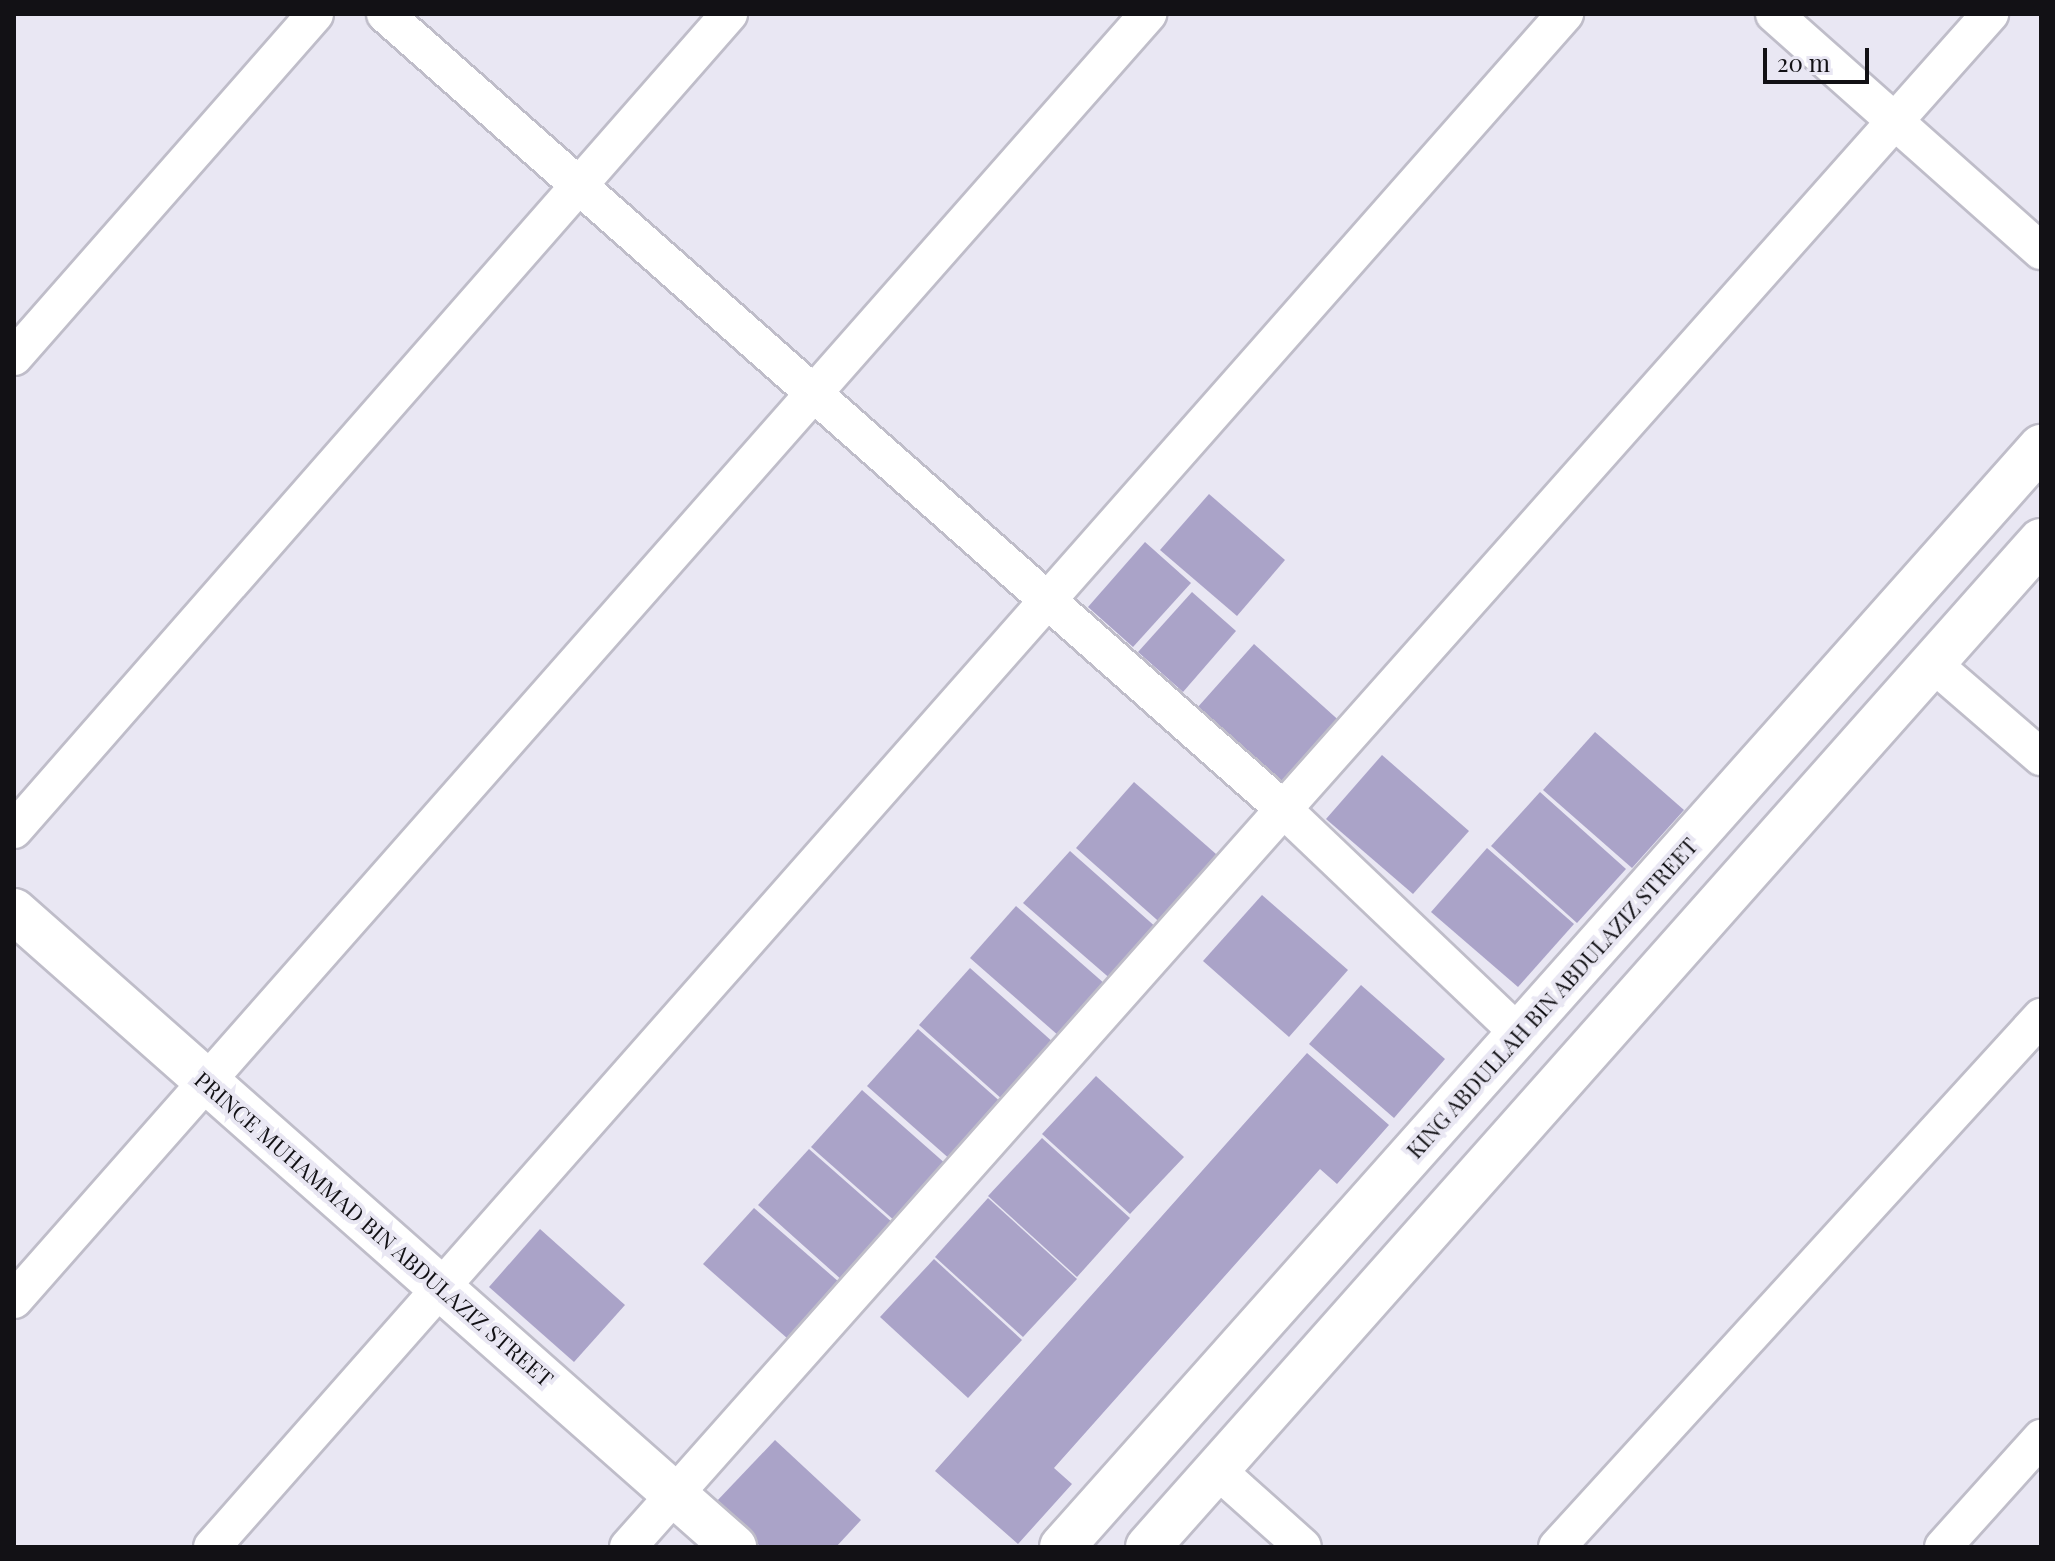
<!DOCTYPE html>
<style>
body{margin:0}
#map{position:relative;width:2055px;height:1561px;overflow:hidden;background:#e9e7f3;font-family:"Playfair Display",serif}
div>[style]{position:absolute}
.building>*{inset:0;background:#aaa3c8}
.roads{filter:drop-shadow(2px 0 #bfbdc9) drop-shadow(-2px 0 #bfbdc9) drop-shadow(0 2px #bfbdc9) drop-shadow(0 -2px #bfbdc9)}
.street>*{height:36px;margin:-18px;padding:0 18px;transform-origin:18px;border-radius:18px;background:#fff}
.secondary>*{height:44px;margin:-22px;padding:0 22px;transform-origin:22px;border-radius:22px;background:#fff}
span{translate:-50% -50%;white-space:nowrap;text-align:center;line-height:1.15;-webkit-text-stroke:8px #e9e7f3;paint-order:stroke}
.street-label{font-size:22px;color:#121115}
.frame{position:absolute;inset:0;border:16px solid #121115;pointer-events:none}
.scale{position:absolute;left:1763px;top:48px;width:106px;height:36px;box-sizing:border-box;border:4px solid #121115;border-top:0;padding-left:10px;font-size:24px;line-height:28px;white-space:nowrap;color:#121115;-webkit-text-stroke:6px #e9e7f3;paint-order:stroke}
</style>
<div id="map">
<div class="building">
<i style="clip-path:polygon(1209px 494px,1285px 560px,1237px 616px,1160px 550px)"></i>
<i style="clip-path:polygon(1145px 542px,1191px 583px,1133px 647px,1088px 607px)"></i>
<i style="clip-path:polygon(1192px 592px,1236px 631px,1183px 692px,1138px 652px)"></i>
<i style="clip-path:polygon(1254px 644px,1344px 725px,1286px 788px,1197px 708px)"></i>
<i style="clip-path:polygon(1595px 732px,1684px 810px,1632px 868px,1543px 790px)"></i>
<i style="clip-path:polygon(1382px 755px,1469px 831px,1413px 894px,1326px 819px)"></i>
<i style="clip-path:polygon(1134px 782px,1224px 861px,1165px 927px,1076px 848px)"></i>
<i style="clip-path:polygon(1540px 792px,1626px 869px,1577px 923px,1491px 846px)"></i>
<i style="clip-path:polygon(1487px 848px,1574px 924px,1518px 987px,1431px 912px)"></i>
<i style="clip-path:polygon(1070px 851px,1158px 929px,1113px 981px,1023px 903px)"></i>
<i style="clip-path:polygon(1262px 895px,1348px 970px,1289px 1037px,1203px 961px)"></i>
<i style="clip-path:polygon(1016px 906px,1105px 984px,1059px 1036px,970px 958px)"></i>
<i style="clip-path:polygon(970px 968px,1054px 1043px,1003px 1100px,919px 1025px)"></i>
<i style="clip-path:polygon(1361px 985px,1445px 1059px,1394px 1118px,1309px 1044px)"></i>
<i style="clip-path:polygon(918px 1029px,1003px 1104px,952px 1161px,867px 1086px)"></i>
<i style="clip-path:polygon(1307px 1053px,1389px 1125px,1337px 1184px,1320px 1169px,1054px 1468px,1072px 1484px,1018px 1544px,935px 1471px)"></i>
<i style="clip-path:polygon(1096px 1076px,1184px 1157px,1130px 1214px,1042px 1134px)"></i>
<i style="clip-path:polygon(862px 1090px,947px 1165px,896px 1222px,811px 1147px)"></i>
<i style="clip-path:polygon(1042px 1138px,1130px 1218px,1077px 1277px,988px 1196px)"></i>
<i style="clip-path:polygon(809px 1149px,893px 1223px,843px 1281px,758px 1205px)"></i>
<i style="clip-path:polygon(988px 1198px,1077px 1279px,1023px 1337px,935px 1257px)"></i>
<i style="clip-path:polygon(754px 1208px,839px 1282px,788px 1339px,703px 1264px)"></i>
<i style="clip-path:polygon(540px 1229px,625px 1305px,574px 1362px,489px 1287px)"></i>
<i style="clip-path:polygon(934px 1259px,1022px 1340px,968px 1398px,880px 1317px)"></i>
<i style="clip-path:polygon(775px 1440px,861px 1520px,836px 1547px,761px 1547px,715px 1503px)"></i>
</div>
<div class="roads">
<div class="street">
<i style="left:385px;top:14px;width:1198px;rotate:41.51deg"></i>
<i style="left:1282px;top:808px;width:329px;rotate:43.6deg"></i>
<i style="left:1774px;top:14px;width:357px;rotate:41.6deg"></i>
<i style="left:14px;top:357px;width:456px;rotate:-48.7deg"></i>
<i style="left:1932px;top:663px;width:144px;rotate:40.8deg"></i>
<i style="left:14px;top:830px;width:1085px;rotate:-48.77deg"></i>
<i style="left:14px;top:1300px;width:1715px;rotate:-48.59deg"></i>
<i style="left:1217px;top:1470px;width:115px;rotate:41.8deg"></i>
<i style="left:212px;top:1547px;width:2045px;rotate:-48.57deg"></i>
<i style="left:628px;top:1547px;width:2051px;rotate:-48.38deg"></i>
<i style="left:1557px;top:1547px;width:718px;rotate:-47.6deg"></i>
<i style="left:1943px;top:1547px;width:147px;rotate:-48deg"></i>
</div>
<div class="secondary">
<i style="left:14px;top:911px;width:961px;rotate:41.46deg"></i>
<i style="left:1062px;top:1547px;width:1473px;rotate:-48.33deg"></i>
<i style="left:1148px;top:1547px;width:1345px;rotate:-48.41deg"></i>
</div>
</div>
<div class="street-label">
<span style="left:1552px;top:998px;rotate:-48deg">KING ABDULLAH BIN ABDULAZIZ STREET</span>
<span style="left:374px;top:1229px;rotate:41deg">PRINCE MUHAMMAD BIN ABDULAZIZ STREET</span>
</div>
<div class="frame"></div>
<div class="scale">20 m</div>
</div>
